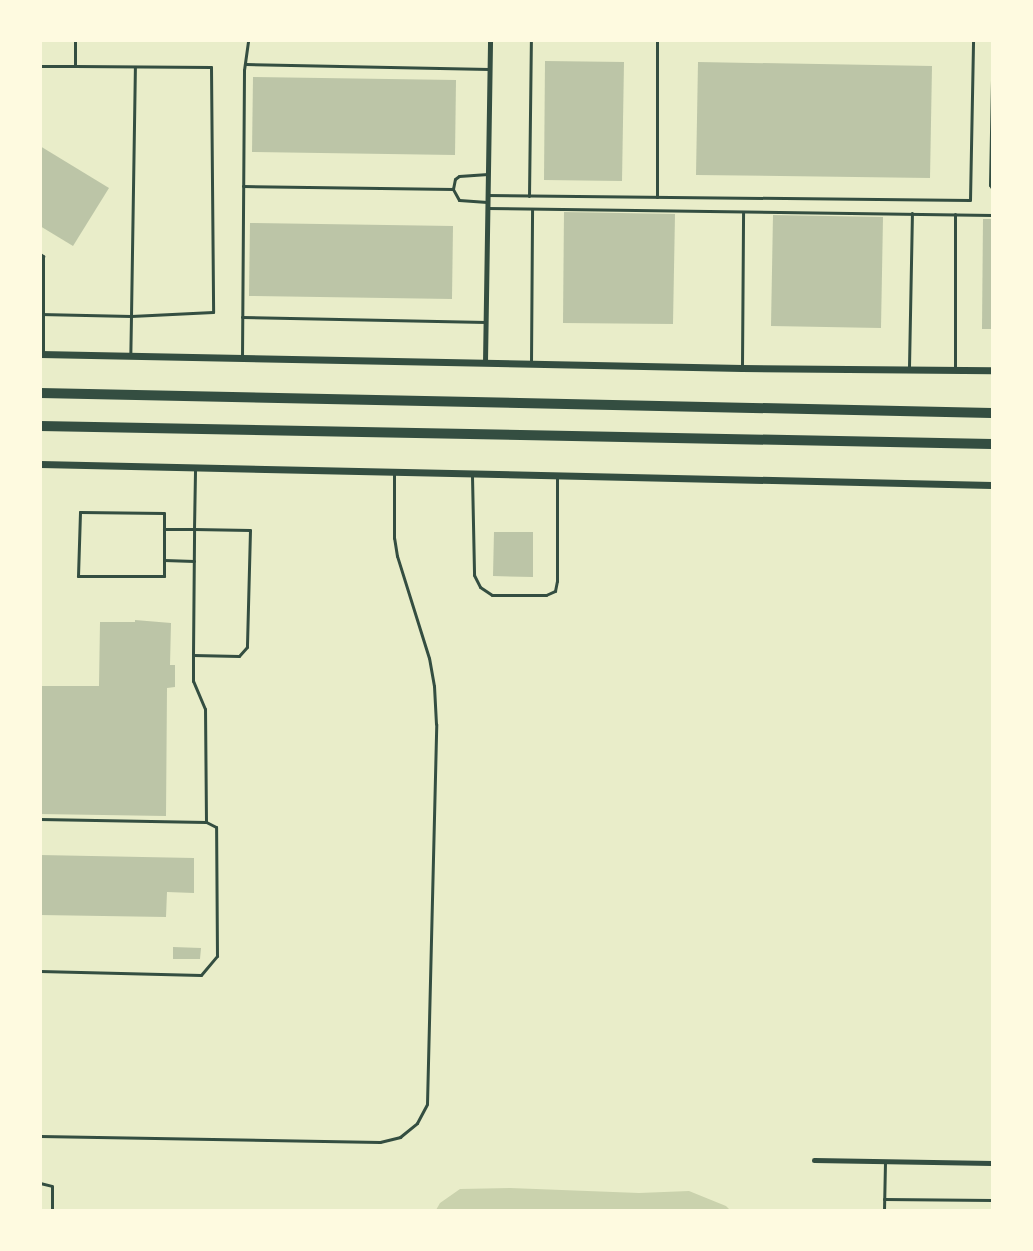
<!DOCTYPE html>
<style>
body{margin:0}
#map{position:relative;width:1033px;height:1251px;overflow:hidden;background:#e9edc9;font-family:Quicksand,sans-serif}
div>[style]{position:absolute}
.green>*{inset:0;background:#cad2ad}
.building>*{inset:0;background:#bcc5a7}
.service>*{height:3px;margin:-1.5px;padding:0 1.5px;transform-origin:1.5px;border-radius:1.5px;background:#344e41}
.minor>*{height:5px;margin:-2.5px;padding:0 2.5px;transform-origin:2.5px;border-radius:2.5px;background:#344e41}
.tertiary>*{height:7px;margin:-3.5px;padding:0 3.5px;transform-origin:3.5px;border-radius:3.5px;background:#344e41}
.motorway>*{height:10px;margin:-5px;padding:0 5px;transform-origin:5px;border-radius:5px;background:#344e41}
span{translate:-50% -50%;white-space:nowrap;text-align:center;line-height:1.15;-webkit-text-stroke:6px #fefae0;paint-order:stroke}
.frame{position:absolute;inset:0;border:42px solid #fefae0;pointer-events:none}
</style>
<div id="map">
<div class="green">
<i style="clip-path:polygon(510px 1188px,639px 1193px,689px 1191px,726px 1206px,730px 1210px,436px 1210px,440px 1203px,460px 1189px)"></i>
</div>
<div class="building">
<i style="clip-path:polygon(545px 61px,624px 62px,622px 181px,544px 180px)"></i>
<i style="clip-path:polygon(698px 62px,932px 66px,930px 178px,696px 175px)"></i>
<i style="clip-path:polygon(253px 77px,456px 80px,455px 155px,252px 152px)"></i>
<i style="clip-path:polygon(40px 146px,109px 188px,73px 246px,40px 226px)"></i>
<i style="clip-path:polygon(564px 212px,675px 214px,673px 324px,563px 323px)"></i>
<i style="clip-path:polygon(773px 215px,883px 217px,881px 328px,771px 326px)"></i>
<i style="clip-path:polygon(983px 219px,992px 219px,992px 329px,982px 329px)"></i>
<i style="clip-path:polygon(250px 223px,453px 226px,452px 299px,249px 296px)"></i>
<i style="clip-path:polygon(494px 532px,533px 532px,533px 577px,493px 576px)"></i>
<i style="clip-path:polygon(135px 620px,171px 623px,170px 665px,175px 665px,175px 687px,167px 688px,166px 816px,40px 814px,42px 686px,99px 686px,100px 622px,135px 622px)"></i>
<i style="clip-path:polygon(40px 855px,194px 858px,194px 893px,167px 892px,166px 917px,40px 915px)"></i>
<i style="clip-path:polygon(173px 947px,201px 948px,200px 959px,173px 959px)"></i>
</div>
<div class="service">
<i style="left:246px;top:64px;width:243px;rotate:1.2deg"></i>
<i style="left:40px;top:66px;width:35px"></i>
<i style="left:75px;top:66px;width:26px;rotate:-90deg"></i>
<i style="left:75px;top:66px;width:136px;rotate:0.4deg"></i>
<i style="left:211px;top:67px;width:245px;rotate:89.5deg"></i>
<i style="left:213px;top:312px;width:82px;rotate:177.2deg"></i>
<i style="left:131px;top:316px;width:249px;rotate:-89.1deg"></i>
<i style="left:992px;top:80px;width:105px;rotate:91.1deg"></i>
<i style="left:990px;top:185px;width:4px;rotate:56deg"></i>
<i style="left:243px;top:186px;width:210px;rotate:0.8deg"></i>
<i style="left:487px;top:195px;width:483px;rotate:0.6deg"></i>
<i style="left:970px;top:200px;width:160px;rotate:-88.9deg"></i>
<i style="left:529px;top:196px;width:156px;rotate:-89.3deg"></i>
<i style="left:657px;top:197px;width:157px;rotate:-90deg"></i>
<i style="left:487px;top:202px;width:28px;rotate:-176deg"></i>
<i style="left:459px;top:200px;width:13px;rotate:-119deg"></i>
<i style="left:453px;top:189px;width:10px;rotate:-79deg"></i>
<i style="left:455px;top:179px;width:5px;rotate:-37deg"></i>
<i style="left:459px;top:176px;width:29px;rotate:-4deg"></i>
<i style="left:487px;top:208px;width:505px;rotate:0.79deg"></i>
<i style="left:955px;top:214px;width:154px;rotate:90deg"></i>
<i style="left:40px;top:254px;width:4px;rotate:34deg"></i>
<i style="left:43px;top:256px;width:97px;rotate:90deg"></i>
<i style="left:40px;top:314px;width:91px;rotate:1.3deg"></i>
<i style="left:131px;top:316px;width:39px;rotate:91deg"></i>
<i style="left:242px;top:317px;width:244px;rotate:1.2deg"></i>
<i style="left:242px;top:358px;width:288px;rotate:-89.6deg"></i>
<i style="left:244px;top:70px;width:30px;rotate:-82deg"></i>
<i style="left:531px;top:363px;width:154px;rotate:-89.6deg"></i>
<i style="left:742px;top:366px;width:153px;rotate:-89.6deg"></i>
<i style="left:909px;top:367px;width:154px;rotate:-88.9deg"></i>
<i style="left:472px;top:476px;width:99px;rotate:88.8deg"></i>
<i style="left:474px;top:575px;width:13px;rotate:63deg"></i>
<i style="left:480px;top:587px;width:14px;rotate:34deg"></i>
<i style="left:492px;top:595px;width:54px"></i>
<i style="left:546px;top:595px;width:10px;rotate:-24deg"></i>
<i style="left:555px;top:591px;width:10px;rotate:-79deg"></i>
<i style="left:557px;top:581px;width:105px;rotate:-90deg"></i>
<i style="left:164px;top:529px;width:47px;rotate:90deg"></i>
<i style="left:164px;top:576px;width:86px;rotate:180deg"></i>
<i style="left:78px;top:576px;width:64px;rotate:-88.2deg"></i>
<i style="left:80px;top:512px;width:84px;rotate:0.7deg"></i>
<i style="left:164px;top:513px;width:16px;rotate:90deg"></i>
<i style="left:164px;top:529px;width:30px"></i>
<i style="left:194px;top:529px;width:56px;rotate:1deg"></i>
<i style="left:250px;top:530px;width:117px;rotate:91.5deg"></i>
<i style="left:247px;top:647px;width:12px;rotate:132deg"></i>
<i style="left:239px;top:656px;width:46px;rotate:-178.8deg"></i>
<i style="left:193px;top:655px;width:126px;rotate:-89.5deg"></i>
<i style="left:194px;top:529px;width:60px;rotate:-89deg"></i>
<i style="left:164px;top:560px;width:30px;rotate:2deg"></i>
<i style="left:40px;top:819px;width:166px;rotate:1deg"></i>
<i style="left:206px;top:822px;width:113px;rotate:-90.5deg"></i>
<i style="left:205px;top:709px;width:30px;rotate:-113deg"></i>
<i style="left:193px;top:681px;width:26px;rotate:-90deg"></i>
<i style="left:40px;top:971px;width:161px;rotate:1.4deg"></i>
<i style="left:201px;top:975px;width:25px;rotate:-50deg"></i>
<i style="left:217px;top:956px;width:129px;rotate:-90.4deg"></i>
<i style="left:216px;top:827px;width:11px;rotate:-153deg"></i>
<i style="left:40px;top:1136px;width:340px;rotate:1deg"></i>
<i style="left:380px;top:1142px;width:21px;rotate:-14deg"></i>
<i style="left:400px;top:1137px;width:22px;rotate:-39deg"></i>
<i style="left:417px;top:1123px;width:21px;rotate:-62deg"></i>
<i style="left:427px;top:1104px;width:380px;rotate:-88.6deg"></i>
<i style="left:436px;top:724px;width:38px;rotate:-93deg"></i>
<i style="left:434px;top:686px;width:28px;rotate:-100deg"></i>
<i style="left:429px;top:658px;width:107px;rotate:-107.4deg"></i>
<i style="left:397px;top:556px;width:18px;rotate:-99deg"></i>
<i style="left:394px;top:538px;width:65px;rotate:-90deg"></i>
<i style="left:40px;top:1183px;width:12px;rotate:14deg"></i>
<i style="left:52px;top:1186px;width:24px;rotate:90deg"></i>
<i style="left:884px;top:1199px;width:108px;rotate:0.5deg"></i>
<i style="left:884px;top:1210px;width:49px;rotate:-88.8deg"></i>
</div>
<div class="minor">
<i style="left:485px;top:362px;width:322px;rotate:-89.1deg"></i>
<i style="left:814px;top:1160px;width:178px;rotate:1deg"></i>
</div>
<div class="tertiary">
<i style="left:40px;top:354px;width:702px;rotate:1.14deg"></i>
<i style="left:742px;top:368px;width:250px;rotate:0.5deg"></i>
<i style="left:40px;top:464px;width:952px;rotate:1.26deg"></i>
</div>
<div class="motorway">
<i style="left:40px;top:393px;width:952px;rotate:1.2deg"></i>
<i style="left:40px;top:426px;width:952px;rotate:1.08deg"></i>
</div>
<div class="frame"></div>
</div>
